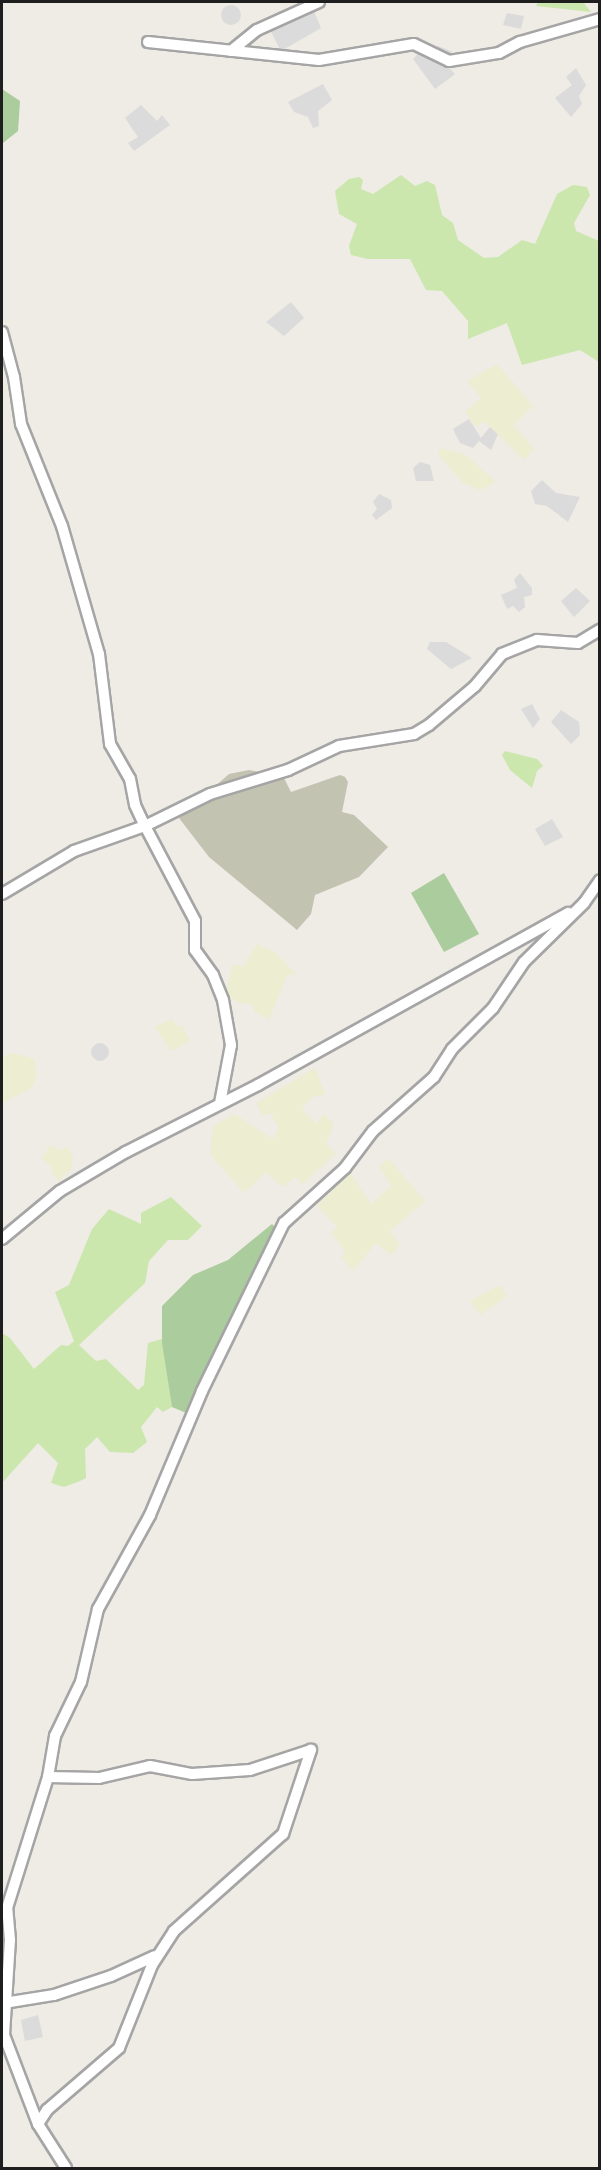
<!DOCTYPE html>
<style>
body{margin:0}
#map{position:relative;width:601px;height:2170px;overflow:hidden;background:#efebe5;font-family:"Fira Sans Condensed",sans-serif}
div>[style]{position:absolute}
.residential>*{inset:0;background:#dcdbdb}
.round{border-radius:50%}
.construction>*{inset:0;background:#c3c3b1}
.farmland>*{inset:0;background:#ecedd1}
.grass>*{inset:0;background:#cbe7ad}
.forest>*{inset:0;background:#abcc9c}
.roads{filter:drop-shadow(2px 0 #a5a5a5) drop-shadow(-2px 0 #a5a5a5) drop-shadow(0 2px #a5a5a5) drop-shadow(0 -2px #a5a5a5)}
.minor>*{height:10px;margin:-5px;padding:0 5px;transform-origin:5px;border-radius:5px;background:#fff}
span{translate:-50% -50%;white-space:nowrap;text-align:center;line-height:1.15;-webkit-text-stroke:5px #fff;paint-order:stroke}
.frame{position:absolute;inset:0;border:3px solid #1e1e1e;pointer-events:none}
</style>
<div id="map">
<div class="residential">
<i class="round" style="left:221px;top:5px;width:20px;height:20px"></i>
<i style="clip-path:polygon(313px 9px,321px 28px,281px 51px,269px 28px)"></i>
<i style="clip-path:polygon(507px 13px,524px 16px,521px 29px,503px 25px)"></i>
<i style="clip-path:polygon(425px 46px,431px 52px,438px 46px,451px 51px,454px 58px,446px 64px,455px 74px,435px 89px,413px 59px)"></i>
<i style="clip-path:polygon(576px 68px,586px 85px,579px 96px,582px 104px,571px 117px,555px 98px,572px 85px,566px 77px)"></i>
<i style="clip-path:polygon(323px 84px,332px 100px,318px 111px,319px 126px,313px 128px,308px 117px,294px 112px,288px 102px)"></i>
<i style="clip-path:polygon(141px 105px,157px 121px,162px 115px,170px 125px,134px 151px,128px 143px,138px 137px,125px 118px)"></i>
<i style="clip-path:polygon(291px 302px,304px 318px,284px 336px,266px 322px)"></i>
<i style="clip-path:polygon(469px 419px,481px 438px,490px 427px,498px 434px,491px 450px,479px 441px,473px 448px,460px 443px,453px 429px)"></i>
<i style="clip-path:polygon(420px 462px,430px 465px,434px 481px,416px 481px,413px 468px)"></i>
<i style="clip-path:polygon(542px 480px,556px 493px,580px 497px,568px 522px,547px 506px,535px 504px,531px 491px)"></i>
<i style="clip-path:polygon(379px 494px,391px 500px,392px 508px,376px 520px,372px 515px,377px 509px,373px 502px)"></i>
<i style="clip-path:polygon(520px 573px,532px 588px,532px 595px,524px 597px,525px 607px,519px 612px,513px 606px,507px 609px,501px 595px,517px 588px,514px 580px)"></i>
<i style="clip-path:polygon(576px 588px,590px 601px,574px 617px,561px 601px)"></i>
<i style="clip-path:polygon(430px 642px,446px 642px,472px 658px,451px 669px,427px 649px)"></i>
<i style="clip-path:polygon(532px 704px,540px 719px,533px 728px,521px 709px)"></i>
<i style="clip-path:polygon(561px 710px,579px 722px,580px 735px,571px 744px,551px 722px)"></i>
<i style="clip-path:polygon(552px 819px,563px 837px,545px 846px,535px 829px)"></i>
<i class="round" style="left:91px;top:1043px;width:18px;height:18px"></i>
<i style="clip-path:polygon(38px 2015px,43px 2037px,25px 2041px,21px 2020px)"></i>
</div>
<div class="construction">
<i style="clip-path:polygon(249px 770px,283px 776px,291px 792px,340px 775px,345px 777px,348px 782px,342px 812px,354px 815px,388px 847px,359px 877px,315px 895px,311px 914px,297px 930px,209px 857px,179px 818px,229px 774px)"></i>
</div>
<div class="farmland">
<i style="clip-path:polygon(497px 364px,533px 406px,514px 425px,534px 449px,524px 460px,484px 421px,476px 427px,465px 412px,481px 398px,467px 381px)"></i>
<i style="clip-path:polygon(441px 448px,466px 455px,496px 482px,480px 490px,462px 482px,438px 454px)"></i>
<i style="clip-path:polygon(257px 944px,276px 953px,296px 974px,287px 975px,269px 1020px,255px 1012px,253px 1005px,237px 1002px,225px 994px,233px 964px,243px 967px)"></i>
<i style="clip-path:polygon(172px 1019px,177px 1027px,181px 1025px,190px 1041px,171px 1051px,155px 1027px)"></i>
<i style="clip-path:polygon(12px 1053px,34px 1059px,37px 1074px,32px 1088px,2px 1103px,2px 1057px)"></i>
<i style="clip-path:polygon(315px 1068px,325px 1094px,311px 1098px,302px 1109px,316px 1124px,324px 1114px,334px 1124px,326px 1143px,336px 1154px,303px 1184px,295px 1177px,283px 1187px,266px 1172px,244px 1193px,210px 1154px,213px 1126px,234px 1114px,273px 1139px,279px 1128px,270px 1113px,263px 1116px,256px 1103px)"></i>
<i style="clip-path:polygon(51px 1145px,60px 1151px,67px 1147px,73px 1156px,71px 1169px,59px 1181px,50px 1171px,53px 1168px,41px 1158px)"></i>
<i style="clip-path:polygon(389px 1159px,425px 1201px,390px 1231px,400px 1245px,391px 1255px,376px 1243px,353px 1271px,341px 1257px,345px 1251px,331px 1233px,337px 1227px,317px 1205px,332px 1192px,329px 1188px,349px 1171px,371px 1204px,391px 1186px,379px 1166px)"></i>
<i style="clip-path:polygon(500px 1285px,507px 1296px,480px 1315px,470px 1301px)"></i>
</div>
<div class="grass">
<i style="clip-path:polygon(538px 2px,583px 2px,591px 12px,536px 6px)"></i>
<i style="clip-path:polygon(401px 175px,415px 186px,427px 181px,435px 185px,442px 215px,453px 223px,458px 240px,484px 258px,498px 257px,522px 240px,535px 244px,557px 194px,573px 185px,587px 187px,590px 195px,574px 223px,576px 231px,599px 241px,599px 362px,580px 350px,522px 365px,507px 323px,468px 339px,468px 321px,442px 291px,426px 290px,410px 259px,368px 259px,351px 255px,349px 246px,357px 224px,339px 214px,335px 191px,349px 179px,359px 177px,363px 180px,361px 189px,373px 194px)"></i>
<i style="clip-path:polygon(505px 751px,537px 759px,543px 766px,537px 771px,532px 788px,510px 770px,502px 755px)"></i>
<i style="clip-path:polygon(171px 1197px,202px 1226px,188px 1240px,168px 1240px,149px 1261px,145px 1283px,79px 1345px,96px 1361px,106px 1359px,138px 1390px,144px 1385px,148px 1343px,162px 1339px,172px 1407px,163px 1412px,157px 1407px,141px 1427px,147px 1442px,133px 1453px,110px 1452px,97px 1437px,85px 1449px,86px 1478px,80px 1481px,64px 1487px,51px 1483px,58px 1463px,38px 1443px,2px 1483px,2px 1333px,10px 1338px,34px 1369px,61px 1345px,68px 1346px,74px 1341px,55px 1292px,69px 1285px,92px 1229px,109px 1209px,141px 1224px,141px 1213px)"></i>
</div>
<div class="forest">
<i style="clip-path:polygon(2px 89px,20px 101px,18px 131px,3px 143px)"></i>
<i style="clip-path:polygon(444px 873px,479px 934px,444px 952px,411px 893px)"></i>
<i style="clip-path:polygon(272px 1224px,281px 1233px,191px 1415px,172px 1407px,162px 1343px,162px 1306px,193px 1275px,228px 1260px)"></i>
</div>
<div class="roads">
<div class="minor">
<i style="left:148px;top:42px;width:172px;rotate:6deg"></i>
<i style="left:319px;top:60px;width:96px;rotate:-9.6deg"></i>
<i style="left:414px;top:44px;width:39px;rotate:26deg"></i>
<i style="left:449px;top:61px;width:51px;rotate:-9.1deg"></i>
<i style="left:499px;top:53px;width:24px;rotate:-28deg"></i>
<i style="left:520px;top:42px;width:83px;rotate:-16deg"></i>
<i style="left:231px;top:51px;width:33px;rotate:-39deg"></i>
<i style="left:257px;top:30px;width:68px;rotate:-24.3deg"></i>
<i style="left:2px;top:332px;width:47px;rotate:75.1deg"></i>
<i style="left:14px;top:377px;width:48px;rotate:81.5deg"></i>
<i style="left:21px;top:424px;width:110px;rotate:68.1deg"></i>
<i style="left:62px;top:526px;width:133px;rotate:73.9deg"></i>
<i style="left:99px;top:654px;width:91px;rotate:83deg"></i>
<i style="left:110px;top:744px;width:40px;rotate:60.3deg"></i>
<i style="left:130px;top:779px;width:26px;rotate:79deg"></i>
<i style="left:135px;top:805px;width:23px;rotate:65deg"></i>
<i style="left:145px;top:826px;width:107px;rotate:62.2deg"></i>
<i style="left:195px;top:921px;width:29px;rotate:90deg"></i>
<i style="left:195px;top:950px;width:31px;rotate:54deg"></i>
<i style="left:213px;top:975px;width:27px;rotate:68deg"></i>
<i style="left:223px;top:1000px;width:46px;rotate:79.9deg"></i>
<i style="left:231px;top:1045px;width:59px;rotate:100.7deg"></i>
<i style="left:2px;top:894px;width:84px;rotate:-30.8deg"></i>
<i style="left:74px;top:851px;width:75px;rotate:-19.4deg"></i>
<i style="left:145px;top:826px;width:72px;rotate:-26.2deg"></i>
<i style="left:210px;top:794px;width:82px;rotate:-17.1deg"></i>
<i style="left:288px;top:770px;width:56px;rotate:-25.2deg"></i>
<i style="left:339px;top:746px;width:76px;rotate:-9.1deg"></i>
<i style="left:414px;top:734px;width:17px;rotate:-31deg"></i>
<i style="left:429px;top:725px;width:60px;rotate:-40.3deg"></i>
<i style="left:475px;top:686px;width:42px;rotate:-49.8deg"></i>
<i style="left:502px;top:654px;width:38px;rotate:-22deg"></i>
<i style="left:537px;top:640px;width:41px;rotate:4.2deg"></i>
<i style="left:578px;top:643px;width:26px;rotate:-31deg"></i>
<i style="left:2px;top:1239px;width:75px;rotate:-39.6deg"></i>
<i style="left:60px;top:1191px;width:77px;rotate:-30.6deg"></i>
<i style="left:126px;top:1152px;width:148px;rotate:-26.9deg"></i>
<i style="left:258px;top:1085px;width:355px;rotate:-29deg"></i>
<i style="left:48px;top:1777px;width:51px;rotate:1.1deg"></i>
<i style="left:99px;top:1778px;width:52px;rotate:-13.2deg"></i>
<i style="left:150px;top:1766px;width:43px;rotate:10.8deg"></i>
<i style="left:192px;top:1774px;width:58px;rotate:-3.9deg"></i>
<i style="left:250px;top:1770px;width:64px;rotate:-18.2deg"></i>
<i style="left:4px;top:2003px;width:51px;rotate:-9.1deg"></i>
<i style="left:54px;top:1995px;width:60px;rotate:-18.4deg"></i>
<i style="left:111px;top:1976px;width:48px;rotate:-24.4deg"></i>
<i style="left:38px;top:2124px;width:17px;rotate:-57deg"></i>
<i style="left:47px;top:2110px;width:95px;rotate:-40.7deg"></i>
<i style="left:119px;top:2048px;width:89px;rotate:-68.3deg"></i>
<i style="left:152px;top:1965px;width:40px;rotate:-57.1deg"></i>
<i style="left:174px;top:1931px;width:146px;rotate:-41.7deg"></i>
<i style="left:283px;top:1834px;width:89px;rotate:-71.6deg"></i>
<i style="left:66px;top:2168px;width:52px;rotate:-122.5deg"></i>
<i style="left:38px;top:2124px;width:95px;rotate:-110.9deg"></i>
<i style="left:4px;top:2035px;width:95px;rotate:-86.4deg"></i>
<i style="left:10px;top:1940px;width:32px;rotate:-95deg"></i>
<i style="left:7px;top:1908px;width:137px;rotate:-72.6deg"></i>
<i style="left:48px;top:1777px;width:42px;rotate:-80.3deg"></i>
<i style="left:55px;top:1736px;width:60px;rotate:-64.3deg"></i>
<i style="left:81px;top:1682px;width:75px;rotate:-76.9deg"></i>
<i style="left:98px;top:1609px;width:107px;rotate:-61deg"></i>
<i style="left:150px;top:1515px;width:134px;rotate:-67.2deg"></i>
<i style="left:202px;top:1391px;width:187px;rotate:-64deg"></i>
<i style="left:284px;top:1223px;width:82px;rotate:-42deg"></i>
<i style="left:345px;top:1168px;width:46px;rotate:-52.9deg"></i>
<i style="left:373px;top:1131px;width:81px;rotate:-41.5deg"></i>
<i style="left:434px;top:1077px;width:33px;rotate:-57deg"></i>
<i style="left:452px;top:1049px;width:58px;rotate:-45deg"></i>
<i style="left:493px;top:1008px;width:55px;rotate:-56deg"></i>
<i style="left:524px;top:962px;width:84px;rotate:-44.5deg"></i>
<i style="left:584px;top:903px;width:28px;rotate:-55deg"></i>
</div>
</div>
<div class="frame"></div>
</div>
